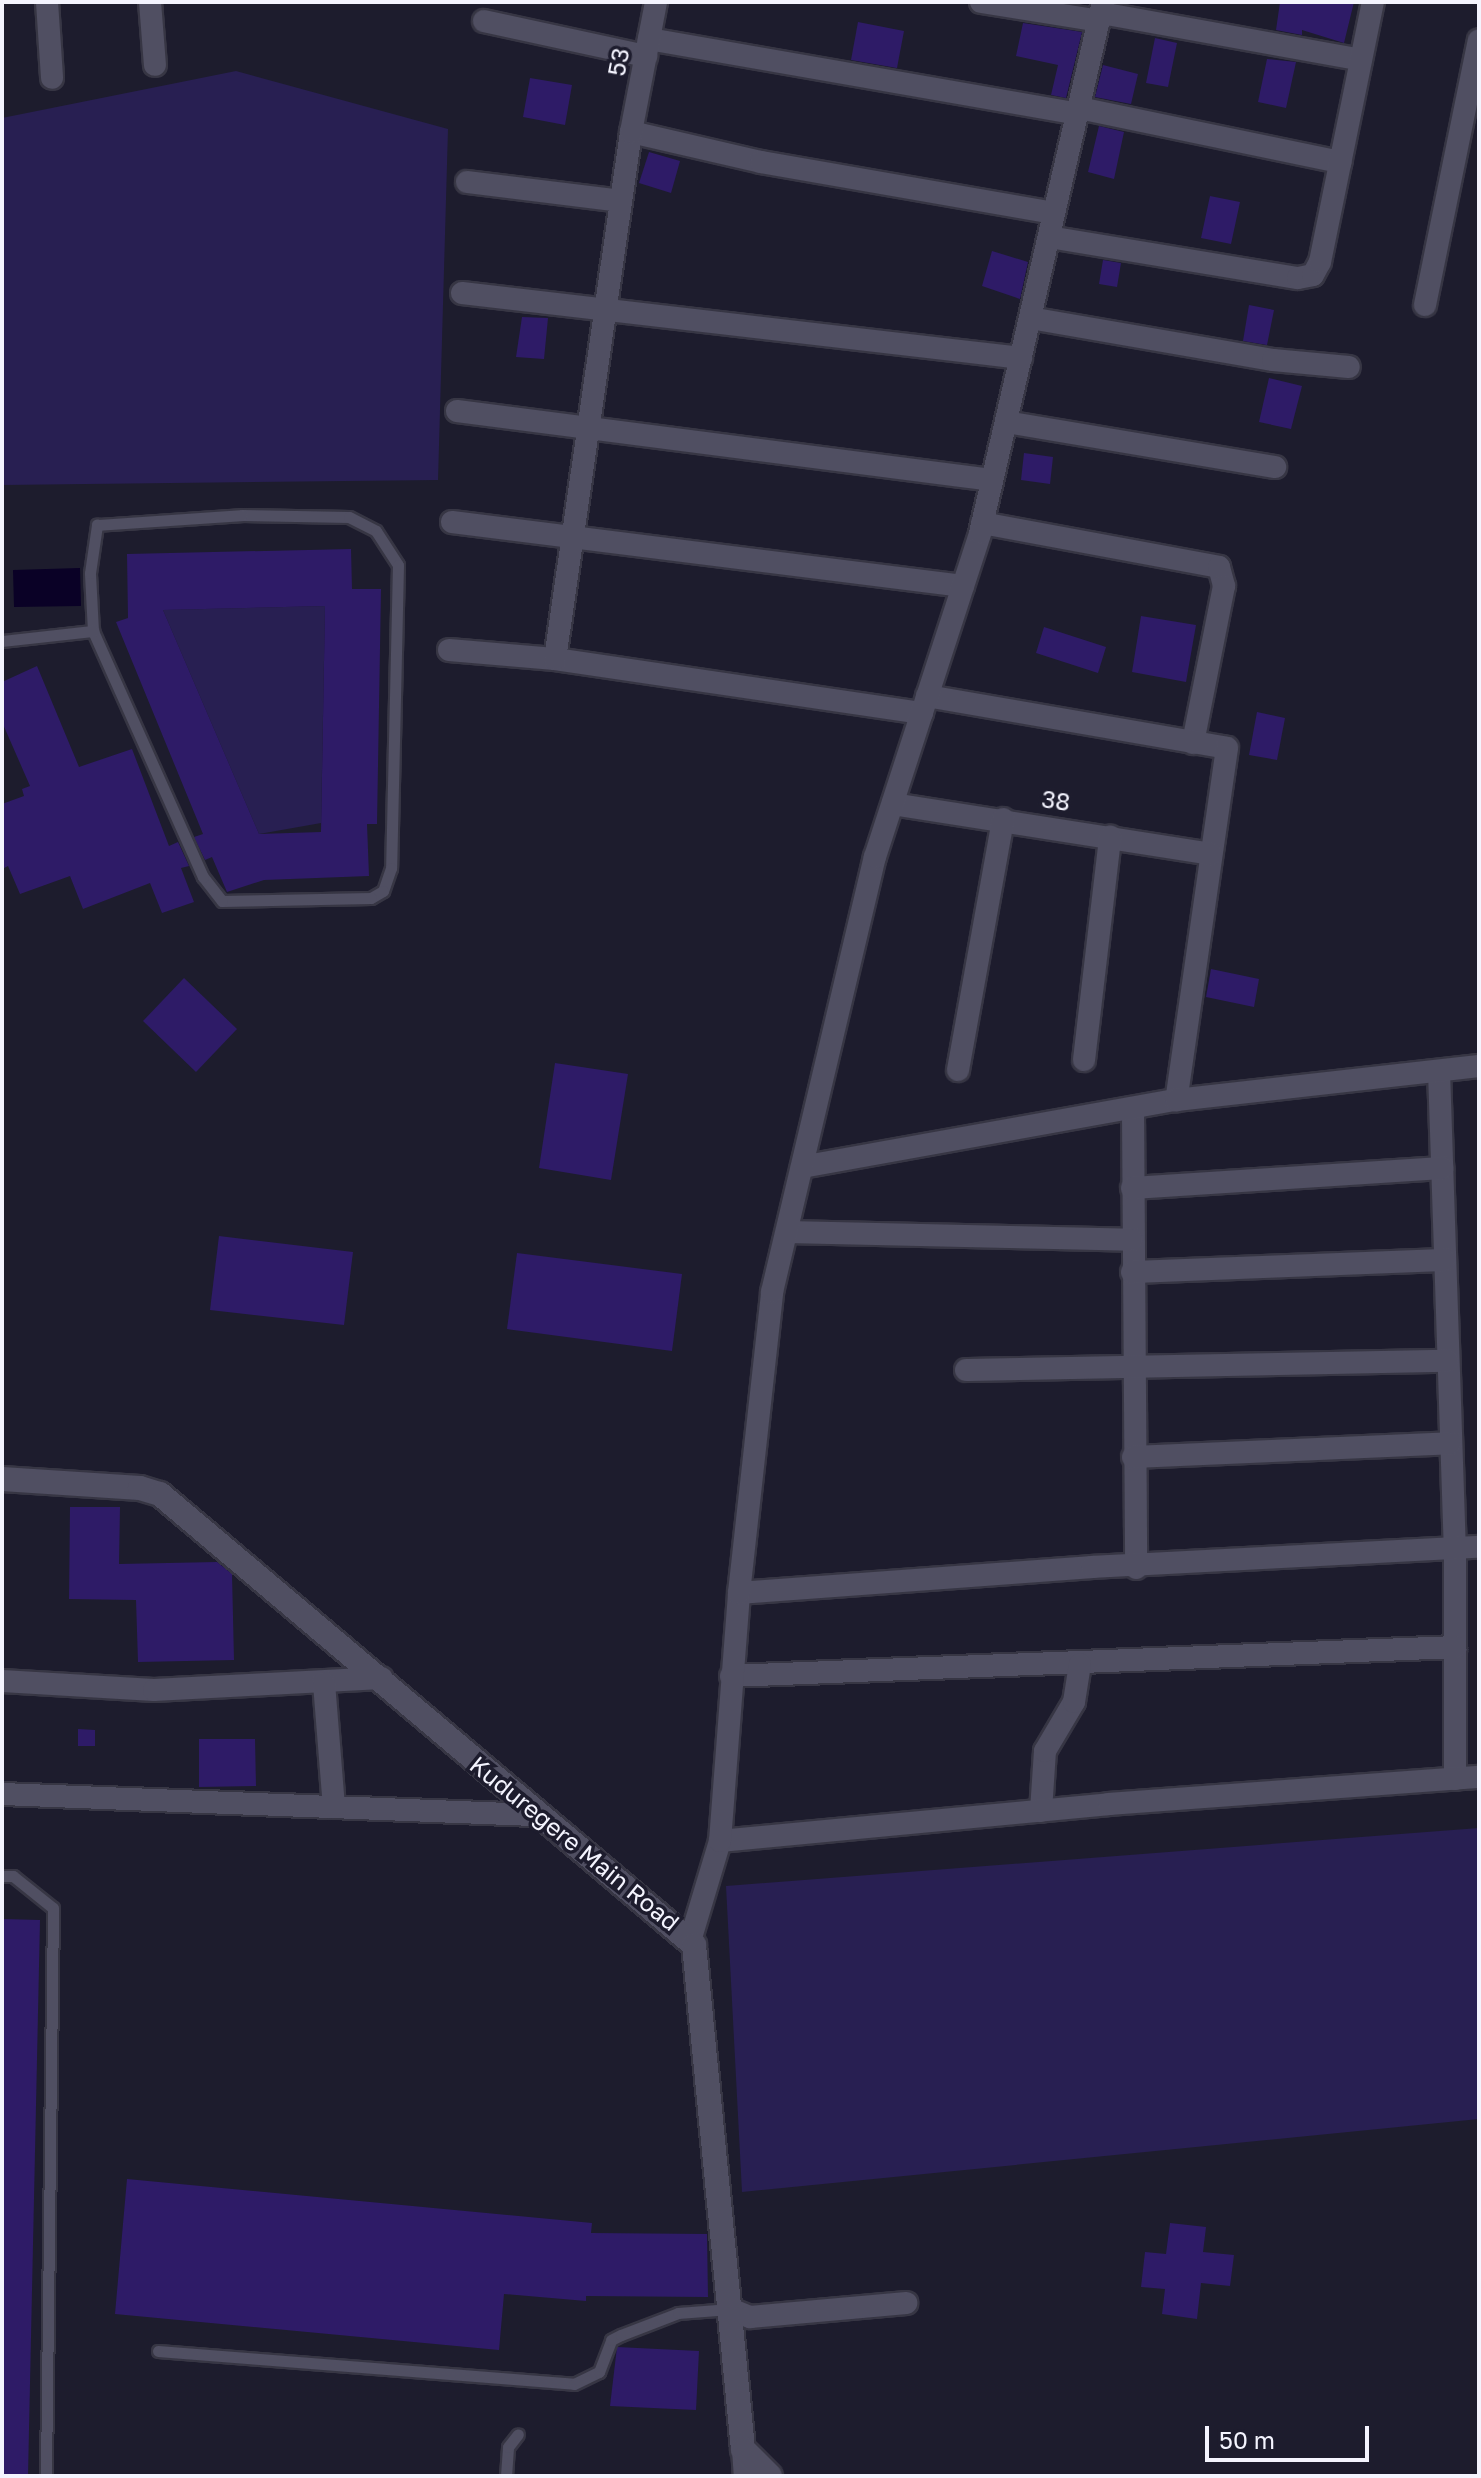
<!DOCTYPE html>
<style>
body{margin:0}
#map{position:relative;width:1481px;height:2478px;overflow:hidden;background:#1d1c2d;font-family:"Golos Text",sans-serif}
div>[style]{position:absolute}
.green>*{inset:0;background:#281f52}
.water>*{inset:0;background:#0a0126}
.building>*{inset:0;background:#2e1b67}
.roads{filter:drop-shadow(2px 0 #373644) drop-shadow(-2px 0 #373644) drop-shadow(0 2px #373644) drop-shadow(0 -2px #373644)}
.lane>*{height:11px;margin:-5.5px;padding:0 5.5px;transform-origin:5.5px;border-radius:5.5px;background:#504f62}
.street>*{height:22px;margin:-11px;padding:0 11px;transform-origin:11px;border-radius:11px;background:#504f62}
.secondary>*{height:24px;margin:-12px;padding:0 12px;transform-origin:12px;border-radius:12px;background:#504f62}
span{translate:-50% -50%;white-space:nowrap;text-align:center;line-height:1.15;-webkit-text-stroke:7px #1d1c2d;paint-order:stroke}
.street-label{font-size:24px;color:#f4f4fe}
.frame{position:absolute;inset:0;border:4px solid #f4f4fe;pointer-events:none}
.scale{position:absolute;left:1205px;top:2426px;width:164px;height:36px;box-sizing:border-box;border:4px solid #f4f4fe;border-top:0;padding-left:10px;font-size:24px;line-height:28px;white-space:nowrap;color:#f4f4fe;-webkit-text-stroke:6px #1d1c2d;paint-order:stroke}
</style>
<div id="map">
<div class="green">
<i style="clip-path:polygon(236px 71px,448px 129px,438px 480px,2px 485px,2px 118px)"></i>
<i style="clip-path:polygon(325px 606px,321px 823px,259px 834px,163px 610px)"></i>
<i style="clip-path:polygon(1479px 1828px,1479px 2119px,742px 2192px,726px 1886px)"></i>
</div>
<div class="water">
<i style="clip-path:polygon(80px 568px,81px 606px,14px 607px,13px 570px)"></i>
</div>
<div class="building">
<i style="clip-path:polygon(1280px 2px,1354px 2px,1344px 43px,1302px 30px,1302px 35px,1276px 30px)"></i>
<i style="clip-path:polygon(858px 22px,904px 31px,897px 68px,851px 60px)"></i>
<i style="clip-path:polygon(1023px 23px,1082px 32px,1066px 98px,1051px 95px,1058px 65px,1016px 56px)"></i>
<i style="clip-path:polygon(1155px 38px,1177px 43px,1168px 87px,1146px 83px)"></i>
<i style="clip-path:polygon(1267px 59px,1296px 62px,1286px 108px,1258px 102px)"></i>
<i style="clip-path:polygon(1103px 65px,1138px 74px,1131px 104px,1095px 97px)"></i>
<i style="clip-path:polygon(530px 78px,572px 85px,565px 125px,523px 117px)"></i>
<i style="clip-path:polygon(1099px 126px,1124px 132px,1114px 179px,1088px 172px)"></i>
<i style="clip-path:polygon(649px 152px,680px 161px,671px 193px,639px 183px)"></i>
<i style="clip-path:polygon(1210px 196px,1240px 202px,1231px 244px,1201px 238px)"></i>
<i style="clip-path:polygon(992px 251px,1028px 262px,1020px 299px,982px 286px)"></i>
<i style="clip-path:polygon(1103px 260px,1121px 263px,1117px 287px,1099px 284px)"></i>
<i style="clip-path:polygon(1249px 305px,1274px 310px,1267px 345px,1243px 341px)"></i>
<i style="clip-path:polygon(522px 317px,548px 318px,544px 359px,516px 357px)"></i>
<i style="clip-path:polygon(1269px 378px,1302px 386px,1291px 429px,1259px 422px)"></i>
<i style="clip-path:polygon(1024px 453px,1053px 457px,1050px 484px,1021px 480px)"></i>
<i style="clip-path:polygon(evenodd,351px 549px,352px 589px,381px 589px,377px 824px,367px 824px,369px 876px,264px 880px,227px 892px,212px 857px,205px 860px,194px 837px,203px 834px,116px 622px,128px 618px,127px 554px,351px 549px,325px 606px,321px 832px,259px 834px,163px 610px,325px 606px)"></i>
<i style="clip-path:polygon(1141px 616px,1196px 625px,1186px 682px,1132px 672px)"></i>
<i style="clip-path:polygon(1044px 627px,1106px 647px,1098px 673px,1036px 653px)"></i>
<i style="clip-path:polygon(37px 666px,79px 767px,132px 749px,169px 846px,178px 842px,189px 866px,181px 868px,194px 902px,162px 913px,150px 883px,83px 909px,70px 876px,20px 894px,8px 866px,2px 869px,2px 804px,24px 796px,22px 789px,30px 786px,2px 722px,2px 682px)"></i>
<i style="clip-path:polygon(1257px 712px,1285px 718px,1277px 760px,1249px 755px)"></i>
<i style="clip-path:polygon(1211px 969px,1259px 979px,1254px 1007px,1206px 997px)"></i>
<i style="clip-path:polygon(184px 978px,237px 1029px,196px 1072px,143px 1021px)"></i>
<i style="clip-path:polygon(555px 1063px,628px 1074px,611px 1180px,539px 1168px)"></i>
<i style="clip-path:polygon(219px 1236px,353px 1252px,344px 1325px,210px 1310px)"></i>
<i style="clip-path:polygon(517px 1253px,682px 1274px,672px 1351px,507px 1329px)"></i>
<i style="clip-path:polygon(70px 1507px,120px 1507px,119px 1564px,217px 1562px,232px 1574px,234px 1660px,138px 1662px,136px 1600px,69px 1599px)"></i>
<i style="clip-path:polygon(78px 1729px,95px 1730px,95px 1746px,78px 1746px)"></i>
<i style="clip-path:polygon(199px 1739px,255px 1739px,256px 1786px,199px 1787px)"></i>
<i style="clip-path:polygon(2px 1919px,40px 1920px,28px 2476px,2px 2476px)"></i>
<i style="clip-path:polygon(127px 2179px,592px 2223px,591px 2233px,707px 2234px,708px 2297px,586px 2296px,586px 2301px,504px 2294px,499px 2350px,115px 2314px)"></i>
<i style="clip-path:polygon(1170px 2223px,1206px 2227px,1203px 2252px,1234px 2255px,1230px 2286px,1201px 2283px,1197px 2319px,1162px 2314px,1165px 2289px,1141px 2287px,1145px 2252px,1166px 2254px)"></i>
<i style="clip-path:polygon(617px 2347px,699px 2351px,696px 2410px,610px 2406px)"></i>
</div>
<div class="roads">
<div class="lane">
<i style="left:242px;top:515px;width:107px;rotate:1.1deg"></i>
<i style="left:349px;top:517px;width:30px;rotate:27deg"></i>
<i style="left:376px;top:531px;width:40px;rotate:57.1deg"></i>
<i style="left:398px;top:565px;width:303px;rotate:91.3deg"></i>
<i style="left:391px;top:868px;width:24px;rotate:109deg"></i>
<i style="left:383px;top:891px;width:14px;rotate:150deg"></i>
<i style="left:371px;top:898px;width:149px;rotate:178.8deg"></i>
<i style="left:222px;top:901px;width:31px;rotate:-128deg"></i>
<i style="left:203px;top:877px;width:269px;rotate:-114.1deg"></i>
<i style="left:93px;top:631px;width:58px;rotate:-93deg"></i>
<i style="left:90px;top:573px;width:49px;rotate:-81.7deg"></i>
<i style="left:97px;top:525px;width:145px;rotate:-3.9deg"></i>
<i style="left:2px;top:641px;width:92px;rotate:-6.3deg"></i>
<i style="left:2px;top:1876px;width:11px"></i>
<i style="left:13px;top:1876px;width:51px;rotate:38.7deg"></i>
<i style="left:53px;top:1908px;width:568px;rotate:90.71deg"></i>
<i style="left:158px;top:2351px;width:417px;rotate:4.5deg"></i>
<i style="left:574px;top:2384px;width:28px;rotate:-26deg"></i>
<i style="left:599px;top:2372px;width:34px;rotate:-69deg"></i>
<i style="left:611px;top:2340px;width:11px;rotate:-27deg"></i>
<i style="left:621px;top:2335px;width:61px;rotate:-21.1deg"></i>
<i style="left:678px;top:2313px;width:52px;rotate:-4.4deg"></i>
<i style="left:506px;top:2476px;width:29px;rotate:-86deg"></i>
<i style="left:508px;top:2447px;width:16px;rotate:-52deg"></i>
</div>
<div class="street">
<i style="left:47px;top:2px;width:76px;rotate:86.2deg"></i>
<i style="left:150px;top:2px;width:63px;rotate:85.5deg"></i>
<i style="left:981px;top:2px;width:120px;rotate:9.1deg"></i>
<i style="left:1101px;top:13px;width:264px;rotate:10.2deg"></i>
<i style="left:484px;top:21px;width:166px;rotate:12.2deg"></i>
<i style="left:649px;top:39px;width:435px;rotate:9.9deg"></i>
<i style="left:1079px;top:108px;width:267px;rotate:11.7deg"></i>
<i style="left:631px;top:132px;width:133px;rotate:13deg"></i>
<i style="left:761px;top:162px;width:297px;rotate:9.9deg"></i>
<i style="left:467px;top:182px;width:155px;rotate:7deg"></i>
<i style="left:1049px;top:237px;width:252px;rotate:9.4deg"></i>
<i style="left:1298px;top:278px;width:15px;rotate:-11deg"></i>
<i style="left:1313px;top:275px;width:15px;rotate:-62deg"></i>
<i style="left:1320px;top:262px;width:265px;rotate:-78.5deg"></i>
<i style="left:462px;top:293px;width:563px;rotate:6.63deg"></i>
<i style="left:1425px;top:305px;width:270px;rotate:-78.5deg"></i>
<i style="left:1030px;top:318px;width:247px;rotate:9.8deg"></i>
<i style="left:1273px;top:360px;width:76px;rotate:5.3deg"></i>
<i style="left:457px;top:411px;width:539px;rotate:7.35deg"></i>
<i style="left:1006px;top:422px;width:273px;rotate:9.5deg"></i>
<i style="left:452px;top:522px;width:515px;rotate:7.14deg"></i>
<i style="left:982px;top:523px;width:241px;rotate:10.5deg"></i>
<i style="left:1219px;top:567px;width:20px;rotate:75deg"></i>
<i style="left:1224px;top:586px;width:160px;rotate:101.2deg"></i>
<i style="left:449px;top:650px;width:106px;rotate:4.9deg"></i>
<i style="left:555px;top:659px;width:371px;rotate:8.4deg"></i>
<i style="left:555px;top:659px;width:532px;rotate:-81.79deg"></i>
<i style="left:631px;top:132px;width:132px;rotate:-79.1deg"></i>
<i style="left:927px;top:696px;width:304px;rotate:9.8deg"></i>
<i style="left:1227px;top:748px;width:356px;rotate:98.2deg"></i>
<i style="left:893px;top:804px;width:322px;rotate:8.9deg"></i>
<i style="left:1084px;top:1060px;width:225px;rotate:-83.3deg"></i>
<i style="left:958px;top:1070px;width:255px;rotate:-79.8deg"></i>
<i style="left:1439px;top:1071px;width:478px;rotate:88.1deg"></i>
<i style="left:1455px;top:1549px;width:230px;rotate:90deg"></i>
<i style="left:1133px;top:1110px;width:458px;rotate:89.6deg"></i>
<i style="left:802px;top:1167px;width:380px;rotate:-10.2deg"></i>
<i style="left:1176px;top:1100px;width:305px;rotate:-6.4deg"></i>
<i style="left:1132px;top:1188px;width:311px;rotate:-3.7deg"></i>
<i style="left:787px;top:1232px;width:345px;rotate:1.3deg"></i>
<i style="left:1132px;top:1272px;width:313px;rotate:-2.2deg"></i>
<i style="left:966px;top:1370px;width:482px;rotate:-1.1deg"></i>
<i style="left:1133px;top:1457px;width:318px;rotate:-2.5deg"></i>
<i style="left:739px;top:1593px;width:354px;rotate:-4.2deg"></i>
<i style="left:1092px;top:1567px;width:388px;rotate:-3deg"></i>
<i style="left:731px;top:1676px;width:725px;rotate:-2.29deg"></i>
<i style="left:2px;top:1681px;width:152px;rotate:3.4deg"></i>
<i style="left:154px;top:1690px;width:228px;rotate:-3deg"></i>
<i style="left:324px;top:1683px;width:124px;rotate:85.4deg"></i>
<i style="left:2px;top:1794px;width:532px;rotate:2.26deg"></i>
<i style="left:1041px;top:1811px;width:60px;rotate:-86.2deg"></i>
<i style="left:1045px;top:1751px;width:57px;rotate:-59.4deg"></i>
<i style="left:1074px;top:1702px;width:38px;rotate:-81deg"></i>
<i style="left:720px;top:1841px;width:391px;rotate:-5.4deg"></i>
<i style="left:1109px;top:1804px;width:371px;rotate:-4.2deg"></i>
<i style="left:690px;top:1941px;width:104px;rotate:-73.3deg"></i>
<i style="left:720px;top:1841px;width:249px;rotate:-85.6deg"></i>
<i style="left:739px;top:1593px;width:303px;rotate:-83.7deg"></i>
<i style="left:772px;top:1292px;width:447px;rotate:-76.7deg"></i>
<i style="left:875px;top:857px;width:341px;rotate:-72deg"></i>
<i style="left:980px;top:533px;width:545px;rotate:-76.96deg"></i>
<i style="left:730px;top:2309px;width:22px;rotate:22deg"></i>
<i style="left:750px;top:2317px;width:157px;rotate:-5.1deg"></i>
<i style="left:743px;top:2449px;width:27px;rotate:86deg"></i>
</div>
<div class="secondary">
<i style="left:2px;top:1479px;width:138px;rotate:3.7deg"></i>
<i style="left:140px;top:1488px;width:21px;rotate:17deg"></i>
<i style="left:160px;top:1494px;width:699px;rotate:40.18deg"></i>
<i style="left:694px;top:1945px;width:506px;rotate:84.45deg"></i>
<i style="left:743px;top:2449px;width:38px;rotate:45deg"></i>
</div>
</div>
<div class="street-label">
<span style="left:618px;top:62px;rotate:-79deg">53</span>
<span style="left:1056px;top:800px;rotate:8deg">38</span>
<span style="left:575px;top:1843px;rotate:39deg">Kuduregere Main Road</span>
</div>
<div class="frame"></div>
<div class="scale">50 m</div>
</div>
